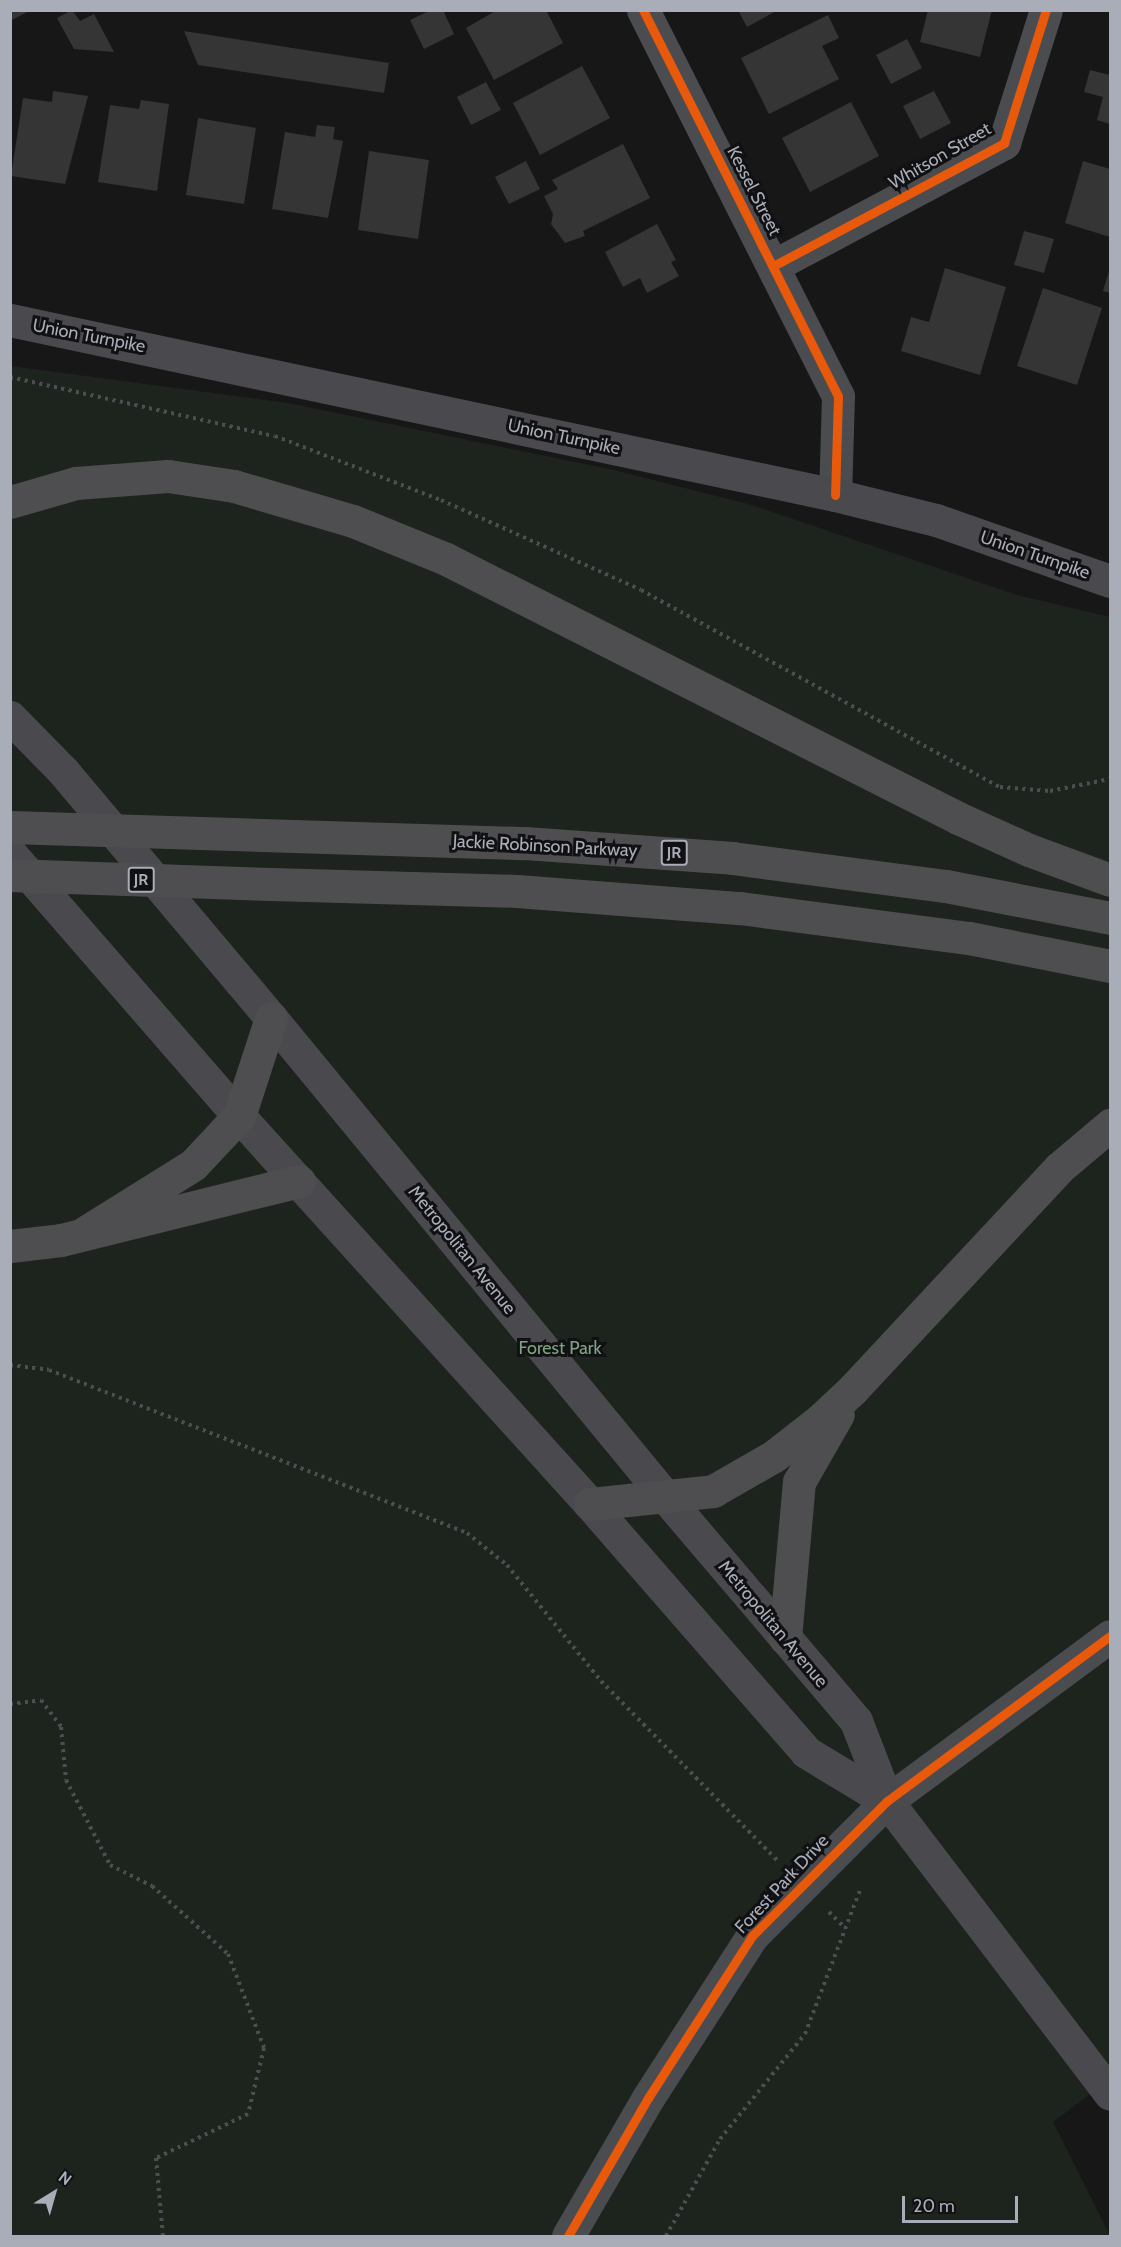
<!DOCTYPE html>
<style>
body{margin:0}
#map{position:relative;width:1121px;height:2247px;overflow:hidden;background:#171717;font-family:Cabin,sans-serif}
div>[style]{position:absolute}
.green>*{inset:0;background:#1d241e}
.building>*{inset:0;background:#353536}
.path>*{height:4px;margin-top:-2px;transform-origin:0;background:repeating-linear-gradient(90deg,#4d4e52 0 3px,transparent 0 7.5px)}
.street>*{height:33px;margin:-16.5px;padding:0 16.5px;transform-origin:16.5px;border-radius:16.5px;background:#4b4c50}
.secondary>*{height:33px;margin:-16.5px;padding:0 16.5px;transform-origin:16.5px;border-radius:16.5px;background:#4a4a4e}
.highway>*{height:33px;margin:-16.5px;padding:0 16.5px;transform-origin:16.5px;border-radius:16.5px;background:#4e4e51}
.highway-bridge>*{height:33px;margin:-16.5px;padding:0 16.5px;transform-origin:16.5px;border-radius:16.5px;background:#4e4e51}
.cycleway>*{height:9px;margin:-4.5px;padding:0 4.5px;transform-origin:4.5px;border-radius:4.5px;background:#e8590c}
span{translate:-50% -50%;white-space:nowrap;text-align:center;line-height:1.15;-webkit-text-stroke:6px #111113;paint-order:stroke}
.shield-label span{padding:2px 4px;background:#111113;border:2px solid;border-radius:4px;-webkit-text-stroke-width:0}
.shield-label{font-size:16px;color:#a8adb8;font-weight:700}
.street-label{font-size:18px;color:#a8adb8}
.park-label{font-size:18px;color:#7fa381}
.frame{position:absolute;inset:0;border:12px solid #a8adb8;pointer-events:none}
.north{position:absolute;left:24px;top:2163px;width:60px;height:60px;-webkit-text-stroke:4px #111113;paint-order:stroke;rotate:37deg;font-size:16px;font-weight:700;line-height:24px;text-align:center;color:#a8adb8}
.north::after{content:'';display:block;margin:auto;width:21px;height:27px;background:#a8adb8;clip-path:polygon(50% 0,100% 100%,50% 72%,0 100%)}
.scale{position:absolute;left:902px;top:2196px;width:116px;height:27px;box-sizing:border-box;border:3px solid #a8adb8;border-top:0;padding-left:8px;font-size:18px;line-height:21px;white-space:nowrap;color:#a8adb8;-webkit-text-stroke:4px #111113;paint-order:stroke}
</style>
<div id="map">
<div class="green">
<i style="clip-path:polygon(11px 366px,288px 403px,614px 470px,752px 505px,1017px 595px,1110px 617px,1110px 2079px,1053px 2122px,1110px 2236px,11px 2236px)"></i>
</div>
<div class="building">
<i style="clip-path:polygon(10px 10px,31px 10px,10px 21px)"></i>
<i style="clip-path:polygon(72px 10px,80px 21px,94px 14px,114px 52px,74px 49px,57px 18px)"></i>
<i style="clip-path:polygon(431px 10px,443px 10px,454px 34px,424px 49px,410px 20px)"></i>
<i style="clip-path:polygon(497px 10px,546px 10px,563px 43px,494px 80px,466px 28px)"></i>
<i style="clip-path:polygon(738px 10px,778px 10px,747px 27px)"></i>
<i style="clip-path:polygon(928px 10px,992px 10px,980px 57px,920px 42px)"></i>
<i style="clip-path:polygon(828px 15px,839px 38px,822px 46px,839px 79px,769px 114px,741px 58px)"></i>
<i style="clip-path:polygon(184px 31px,389px 63px,384px 93px,198px 65px)"></i>
<i style="clip-path:polygon(907px 39px,922px 68px,891px 84px,876px 55px)"></i>
<i style="clip-path:polygon(582px 66px,610px 118px,540px 155px,513px 103px)"></i>
<i style="clip-path:polygon(1090px 70px,1110px 75px,1110px 124px,1097px 120px,1103px 97px,1084px 92px)"></i>
<i style="clip-path:polygon(486px 82px,501px 110px,471px 125px,457px 97px)"></i>
<i style="clip-path:polygon(53px 91px,88px 96px,65px 184px,11px 176px,23px 98px,52px 102px)"></i>
<i style="clip-path:polygon(934px 91px,951px 123px,920px 139px,903px 106px)"></i>
<i style="clip-path:polygon(141px 100px,169px 104px,157px 191px,98px 182px,110px 105px,139px 109px)"></i>
<i style="clip-path:polygon(851px 102px,879px 156px,810px 192px,782px 138px)"></i>
<i style="clip-path:polygon(198px 118px,256px 128px,244px 204px,186px 195px)"></i>
<i style="clip-path:polygon(317px 125px,335px 127px,333px 139px,343px 141px,328px 218px,272px 209px,285px 132px,315px 137px)"></i>
<i style="clip-path:polygon(623px 144px,650px 198px,583px 231px,585px 236px,565px 243px,551px 224px,553px 214px,544px 196px,558px 189px,552px 180px)"></i>
<i style="clip-path:polygon(369px 151px,429px 160px,418px 239px,358px 230px)"></i>
<i style="clip-path:polygon(526px 161px,540px 189px,509px 204px,495px 177px)"></i>
<i style="clip-path:polygon(1083px 161px,1110px 169px,1110px 237px,1065px 223px)"></i>
<i style="clip-path:polygon(657px 224px,676px 260px,671px 262px,679px 276px,647px 293px,640px 278px,623px 287px,605px 252px)"></i>
<i style="clip-path:polygon(1024px 231px,1054px 239px,1044px 273px,1014px 265px)"></i>
<i style="clip-path:polygon(945px 268px,1006px 287px,980px 375px,901px 351px,911px 317px,929px 322px)"></i>
<i style="clip-path:polygon(1110px 268px,1110px 293px,1103px 291px)"></i>
<i style="clip-path:polygon(1043px 288px,1102px 308px,1077px 385px,1017px 366px)"></i>
</div>
<div class="path">
<i style="left:10px;top:377px;width:271px;rotate:12.6deg"></i>
<i style="left:275px;top:436px;width:178px;rotate:21.1deg"></i>
<i style="left:441px;top:500px;width:219px;rotate:24.2deg"></i>
<i style="left:641px;top:590px;width:409px;rotate:28.8deg"></i>
<i style="left:1000px;top:787px;width:50px;rotate:4.6deg"></i>
<i style="left:1050px;top:791px;width:61px;rotate:-11.3deg"></i>
<i style="left:10px;top:1365px;width:39px;rotate:7deg"></i>
<i style="left:49px;top:1370px;width:449px;rotate:21.3deg"></i>
<i style="left:467px;top:1533px;width:51px;rotate:38.7deg"></i>
<i style="left:507px;top:1565px;width:149px;rotate:51deg"></i>
<i style="left:601px;top:1681px;width:251px;rotate:45.5deg"></i>
<i style="left:10px;top:1704px;width:31px;rotate:-7deg"></i>
<i style="left:41px;top:1700px;width:34px;rotate:53deg"></i>
<i style="left:61px;top:1727px;width:53px;rotate:84.6deg"></i>
<i style="left:66px;top:1780px;width:96px;rotate:62.6deg"></i>
<i style="left:110px;top:1865px;width:47px;rotate:26.6deg"></i>
<i style="left:152px;top:1886px;width:102px;rotate:41.8deg"></i>
<i style="left:228px;top:1954px;width:101px;rotate:69deg"></i>
<i style="left:264px;top:2048px;width:68px;rotate:103.6deg"></i>
<i style="left:248px;top:2114px;width:102px;rotate:154.4deg"></i>
<i style="left:156px;top:2158px;width:78px;rotate:84.9deg"></i>
<i style="left:829px;top:1912px;width:23px;rotate:45deg"></i>
<i style="left:666px;top:2236px;width:111px;rotate:-60.9deg"></i>
<i style="left:720px;top:2139px;width:135px;rotate:-51deg"></i>
<i style="left:805px;top:2034px;width:154px;rotate:-69.1deg"></i>
</div>
<div class="street">
<i style="left:643px;top:10px;width:432px;rotate:63.2deg"></i>
<i style="left:838px;top:396px;width:99px;rotate:91.7deg"></i>
<i style="left:773px;top:266px;width:262px;rotate:-28deg"></i>
<i style="left:1004px;top:143px;width:139px;rotate:-72.5deg"></i>
<i style="left:568px;top:2236px;width:160px;rotate:-59.9deg"></i>
<i style="left:648px;top:2098px;width:193px;rotate:-57.3deg"></i>
<i style="left:752px;top:1936px;width:191px;rotate:-45deg"></i>
<i style="left:887px;top:1801px;width:277px;rotate:-36.5deg"></i>
</div>
<div class="secondary">
<i style="left:10px;top:320px;width:843px;rotate:11.98deg"></i>
<i style="left:835px;top:495px;width:104px;rotate:13.9deg"></i>
<i style="left:936px;top:520px;width:184px;rotate:19.3deg"></i>
<i style="left:10px;top:717px;width:76px;rotate:45.5deg"></i>
<i style="left:63px;top:771px;width:323px;rotate:49.9deg"></i>
<i style="left:271px;top:1018px;width:617px;rotate:50.53deg"></i>
<i style="left:663px;top:1494px;width:298px;rotate:49.6deg"></i>
<i style="left:856px;top:1721px;width:86px;rotate:68.8deg"></i>
<i style="left:887px;top:1801px;width:368px;rotate:52.7deg"></i>
<i style="left:10px;top:853px;width:349px;rotate:49deg"></i>
<i style="left:239px;top:1116px;width:523px;rotate:47.87deg"></i>
<i style="left:590px;top:1504px;width:329px;rotate:48.9deg"></i>
<i style="left:806px;top:1752px;width:95px;rotate:31.2deg"></i>
</div>
<div class="highway">
<i style="left:10px;top:502px;width:69px;rotate:-16.1deg"></i>
<i style="left:76px;top:483px;width:92px;rotate:-4.4deg"></i>
<i style="left:168px;top:476px;width:67px;rotate:8.6deg"></i>
<i style="left:234px;top:486px;width:124px;rotate:16.4deg"></i>
<i style="left:353px;top:521px;width:100px;rotate:22.2deg"></i>
<i style="left:446px;top:559px;width:574px;rotate:26.83deg"></i>
<i style="left:958px;top:818px;width:78px;rotate:24.3deg"></i>
<i style="left:1029px;top:850px;width:86px;rotate:20.3deg"></i>
<i style="left:233px;top:834px;width:292px;rotate:1.8deg"></i>
<i style="left:525px;top:843px;width:208px;rotate:4.1deg"></i>
<i style="left:732px;top:858px;width:216px;rotate:7.5deg"></i>
<i style="left:946px;top:886px;width:167px;rotate:11deg"></i>
<i style="left:271px;top:884px;width:246px;rotate:1.6deg"></i>
<i style="left:517px;top:891px;width:224px;rotate:4.4deg"></i>
<i style="left:740px;top:908px;width:231px;rotate:7.5deg"></i>
<i style="left:969px;top:938px;width:144px;rotate:11.2deg"></i>
<i style="left:84px;top:1233px;width:128px;rotate:-32deg"></i>
<i style="left:193px;top:1165px;width:67px;rotate:-46.8deg"></i>
<i style="left:239px;top:1116px;width:103px;rotate:-71.9deg"></i>
<i style="left:10px;top:1246px;width:51px;rotate:-6.7deg"></i>
<i style="left:61px;top:1240px;width:245px;rotate:-13.9deg"></i>
<i style="left:590px;top:1504px;width:124px;rotate:-6deg"></i>
<i style="left:713px;top:1491px;width:70px;rotate:-29.8deg"></i>
<i style="left:774px;top:1456px;width:58px;rotate:-38deg"></i>
<i style="left:820px;top:1420px;width:45px;rotate:-43.2deg"></i>
<i style="left:853px;top:1389px;width:302px;rotate:-47deg"></i>
<i style="left:1059px;top:1168px;width:67px;rotate:-40.1deg"></i>
<i style="left:785px;top:1638px;width:157px;rotate:-84.9deg"></i>
<i style="left:799px;top:1482px;width:78px;rotate:-60.2deg"></i>
</div>
<div class="highway-bridge">
<i style="left:10px;top:827px;width:223px;rotate:1.8deg"></i>
<i style="left:10px;top:875px;width:261px;rotate:2deg"></i>
</div>
<div class="cycleway">
<i style="left:643px;top:10px;width:432px;rotate:63.2deg"></i>
<i style="left:838px;top:396px;width:99px;rotate:91.7deg"></i>
<i style="left:773px;top:266px;width:262px;rotate:-28deg"></i>
<i style="left:1004px;top:143px;width:139px;rotate:-72.5deg"></i>
<i style="left:568px;top:2236px;width:160px;rotate:-59.9deg"></i>
<i style="left:648px;top:2098px;width:193px;rotate:-57.3deg"></i>
<i style="left:752px;top:1936px;width:191px;rotate:-45deg"></i>
<i style="left:887px;top:1801px;width:277px;rotate:-36.5deg"></i>
</div>
<div class="shield-label">
<span style="left:674px;top:853px">JR</span>
<span style="left:141px;top:880px">JR</span>
</div>
<div class="street-label">
<span style="left:940px;top:156px;rotate:-30deg">Whitson Street</span>
<span style="left:754px;top:191px;rotate:63deg">Kessel Street</span>
<span style="left:89px;top:336px;rotate:11deg">Union Turnpike</span>
<span style="left:564px;top:437px;rotate:12deg">Union Turnpike</span>
<span style="left:1035px;top:555px;rotate:19deg">Union Turnpike</span>
<span style="left:545px;top:846px;rotate:3deg">Jackie Robinson Parkway</span>
<span style="left:462px;top:1250px;rotate:51deg">Metropolitan Avenue</span>
<span style="left:773px;top:1624px;rotate:50deg">Metropolitan Avenue</span>
<span style="left:782px;top:1884px;rotate:-47deg">Forest Park Drive</span>
</div>
<div class="park-label">
<span style="left:560px;top:1348px">Forest Park</span>
</div>
<div class="frame"></div>
<div class="north">N</div>
<div class="scale">20 m</div>
</div>
